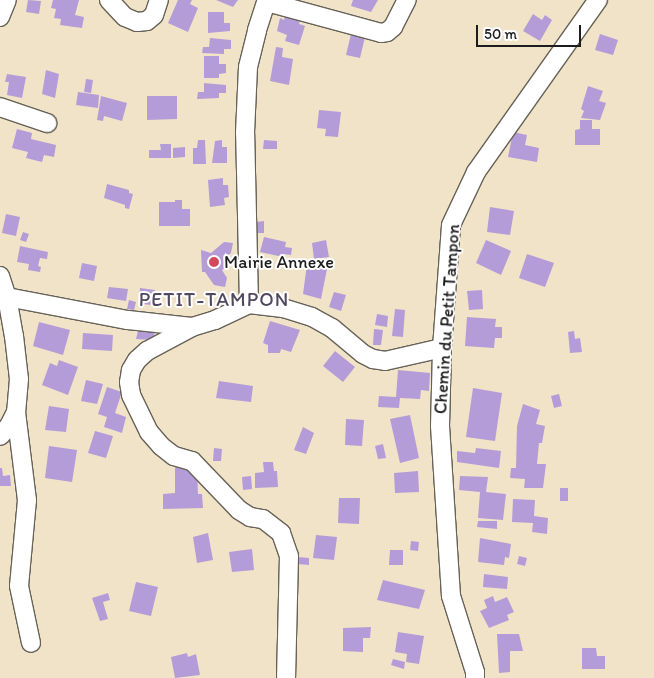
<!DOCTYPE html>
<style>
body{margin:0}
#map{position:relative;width:654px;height:678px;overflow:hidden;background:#f1e3c7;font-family:Itim,sans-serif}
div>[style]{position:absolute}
.building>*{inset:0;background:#b49cd9}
.roads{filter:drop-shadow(1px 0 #676258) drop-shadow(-1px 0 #676258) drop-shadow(0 1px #676258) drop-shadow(0 -1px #676258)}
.minor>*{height:18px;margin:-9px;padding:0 9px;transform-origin:9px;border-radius:9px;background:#fff}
.dots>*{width:14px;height:14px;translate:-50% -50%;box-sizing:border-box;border:2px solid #fff;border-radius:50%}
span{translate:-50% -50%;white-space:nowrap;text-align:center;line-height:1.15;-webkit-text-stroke:4px #fff;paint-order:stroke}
.poi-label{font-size:18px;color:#1c1c1c}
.left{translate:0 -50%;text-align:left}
.street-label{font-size:18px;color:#1c1c1c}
.quarter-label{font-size:20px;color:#51495e;letter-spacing:1px}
.scale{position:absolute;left:476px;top:25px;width:105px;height:22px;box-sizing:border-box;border:2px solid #1c1c1c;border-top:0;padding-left:6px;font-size:15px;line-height:18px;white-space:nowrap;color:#1c1c1c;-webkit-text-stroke:4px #fff;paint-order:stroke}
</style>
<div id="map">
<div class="building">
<i style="clip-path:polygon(28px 0,41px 1px,39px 14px,26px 12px)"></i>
<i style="clip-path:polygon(53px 0,79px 0,75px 15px,84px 17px,82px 28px,60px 25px,61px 19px,54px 18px,56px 9px,51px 8px)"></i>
<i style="clip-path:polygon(178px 0,192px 0,190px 4px,198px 8px,188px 32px,168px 23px)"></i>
<i style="clip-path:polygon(216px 0,238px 0,233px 7px)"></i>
<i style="clip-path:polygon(353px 0,378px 0,371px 12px,351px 6px)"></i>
<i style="clip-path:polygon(208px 12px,224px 12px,224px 23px,230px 23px,230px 31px,208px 33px)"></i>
<i style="clip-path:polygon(533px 14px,542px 20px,545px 15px,552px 20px,540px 41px,523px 31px)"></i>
<i style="clip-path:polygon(285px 15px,300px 19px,299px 24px,305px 26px,299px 45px,285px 41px,287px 35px,277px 31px,280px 18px,284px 20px)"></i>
<i style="clip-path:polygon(351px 34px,365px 37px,360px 58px,346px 55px)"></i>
<i style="clip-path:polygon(600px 34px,618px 40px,613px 55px,595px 50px)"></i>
<i style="clip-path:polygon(210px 38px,231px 40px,231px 49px,224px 49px,224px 54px,202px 53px,203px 47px,209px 47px)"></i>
<i style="clip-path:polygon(276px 47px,283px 48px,282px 57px,293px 59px,289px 85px,270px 81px)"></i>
<i style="clip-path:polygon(204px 56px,219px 56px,219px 64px,226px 64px,226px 73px,219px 74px,219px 78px,204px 78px)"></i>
<i style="clip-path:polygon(46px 70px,59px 74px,55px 98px,42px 94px)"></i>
<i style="clip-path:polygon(7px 74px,26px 77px,22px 98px,7px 95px,9px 82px,5px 82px)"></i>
<i style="clip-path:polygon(86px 79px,93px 80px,91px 93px,84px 92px)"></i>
<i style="clip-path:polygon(204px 83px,226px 85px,226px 93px,219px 93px,219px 98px,197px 99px,198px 92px,204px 92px)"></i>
<i style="clip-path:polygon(588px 86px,603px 91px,599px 101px,606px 103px,600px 120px,581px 118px,584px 111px,581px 109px)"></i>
<i style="clip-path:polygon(78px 92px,99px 95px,98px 108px,76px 105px)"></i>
<i style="clip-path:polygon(101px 96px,127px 103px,122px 121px,104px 116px,103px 121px,97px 120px)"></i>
<i style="clip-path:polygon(147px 96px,177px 96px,177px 119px,147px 120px)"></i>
<i style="clip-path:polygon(319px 110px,341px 112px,338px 137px,325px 136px,326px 129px,317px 128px)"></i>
<i style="clip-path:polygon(580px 120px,592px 120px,592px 129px,600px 129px,600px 145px,575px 145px,575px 130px,580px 129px)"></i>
<i style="clip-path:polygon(17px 129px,32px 133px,31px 139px,56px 145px,54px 157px,44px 155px,42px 162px,26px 158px,28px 152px,12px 148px)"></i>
<i style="clip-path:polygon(513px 132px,527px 135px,525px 145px,539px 148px,537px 162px,508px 157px)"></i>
<i style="clip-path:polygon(198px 140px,205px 140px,206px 164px,193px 164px,193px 148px,197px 148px)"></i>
<i style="clip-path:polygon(222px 140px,222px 147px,227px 147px,227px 163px,212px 163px,215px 141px)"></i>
<i style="clip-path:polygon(264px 140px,277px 141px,277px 149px,263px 149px)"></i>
<i style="clip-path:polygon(160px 144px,171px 144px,171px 158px,149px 158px,149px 150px,161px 150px)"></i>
<i style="clip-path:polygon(185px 147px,185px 157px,173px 158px,173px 148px)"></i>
<i style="clip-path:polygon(223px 178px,223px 185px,228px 185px,229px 197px,224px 198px,225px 205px,210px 207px,208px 180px)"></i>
<i style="clip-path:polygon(107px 184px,129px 190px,129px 193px,133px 194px,129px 209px,125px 208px,125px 205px,104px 198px)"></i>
<i style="clip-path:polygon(175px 200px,182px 200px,182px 209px,190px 209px,190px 226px,159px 226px,159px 202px,175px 202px)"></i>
<i style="clip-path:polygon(490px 207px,514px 211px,510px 235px,487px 232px)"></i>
<i style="clip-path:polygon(6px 214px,20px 217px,16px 236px,2px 233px)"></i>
<i style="clip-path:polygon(264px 221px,264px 233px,257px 233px,256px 222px)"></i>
<i style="clip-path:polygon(23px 232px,29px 234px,26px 242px,20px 240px)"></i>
<i style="clip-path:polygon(264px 237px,286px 242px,285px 247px,292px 248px,291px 255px,283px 254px,283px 257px,260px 252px)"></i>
<i style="clip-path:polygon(326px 240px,329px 257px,314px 259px,312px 243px)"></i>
<i style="clip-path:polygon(486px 240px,511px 251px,501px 275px,476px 263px)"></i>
<i style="clip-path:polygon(224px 242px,233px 243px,231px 253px,224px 259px,229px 265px,222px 270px,227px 278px,225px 287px,214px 285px,205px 272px,202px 272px,201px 250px,211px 253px)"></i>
<i style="clip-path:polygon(20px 246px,48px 252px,47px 259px,40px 258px,38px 266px,41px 267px,40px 272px,28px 270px,29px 264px,17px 262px)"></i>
<i style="clip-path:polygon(527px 254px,554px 263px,545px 287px,519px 278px)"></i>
<i style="clip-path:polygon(82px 263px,97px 266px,94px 281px,79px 278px)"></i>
<i style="clip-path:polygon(307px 264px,327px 269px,321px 299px,303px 294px)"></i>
<i style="clip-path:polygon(109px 287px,128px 289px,126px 301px,107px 298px)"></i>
<i style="clip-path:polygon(140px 288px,155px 290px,154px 305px,139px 304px)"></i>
<i style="clip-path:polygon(482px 290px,483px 309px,469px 310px,467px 291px)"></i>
<i style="clip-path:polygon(334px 292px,346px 295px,341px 311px,329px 307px)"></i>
<i style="clip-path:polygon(129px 300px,136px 302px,134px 310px,127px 309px)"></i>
<i style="clip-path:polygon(395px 309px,405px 310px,403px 337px,392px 336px)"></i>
<i style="clip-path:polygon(377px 314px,388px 316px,387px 327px,375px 325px)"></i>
<i style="clip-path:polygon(467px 317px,496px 319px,495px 327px,502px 327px,502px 338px,495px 338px,494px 348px,465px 346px)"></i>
<i style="clip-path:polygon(270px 321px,300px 330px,291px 352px,281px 349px,280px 353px,268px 353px,268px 345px,263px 343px)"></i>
<i style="clip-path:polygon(39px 322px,70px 330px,63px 355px,33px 346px)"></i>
<i style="clip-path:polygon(139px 327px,156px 328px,153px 340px,136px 339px)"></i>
<i style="clip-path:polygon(374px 329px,383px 330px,381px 345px,373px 345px)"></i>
<i style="clip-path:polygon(574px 331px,575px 339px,580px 338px,582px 352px,570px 353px,568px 332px)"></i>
<i style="clip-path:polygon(83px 333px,113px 335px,112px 351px,82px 349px)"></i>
<i style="clip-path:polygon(335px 351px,355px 367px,343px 382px,323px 366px)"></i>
<i style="clip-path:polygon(59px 360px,78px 367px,68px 395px,42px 385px,50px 363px,57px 366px)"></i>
<i style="clip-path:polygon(398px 370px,430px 373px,429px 391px,421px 390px,420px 399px,400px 398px,399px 408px,378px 407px,379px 396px,396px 397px)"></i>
<i style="clip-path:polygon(86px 380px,103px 384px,97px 404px,81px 401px)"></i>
<i style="clip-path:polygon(219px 381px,253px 386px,251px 402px,216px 398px)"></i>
<i style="clip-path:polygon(107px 387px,122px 392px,115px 413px,126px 417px,122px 433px,104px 427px,107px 417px,98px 414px)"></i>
<i style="clip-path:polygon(473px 388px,502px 393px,495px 441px,466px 437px)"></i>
<i style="clip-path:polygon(559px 394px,562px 406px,554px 408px,551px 396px)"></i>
<i style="clip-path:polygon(523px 404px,540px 410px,536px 424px,545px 426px,542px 443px,539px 443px,537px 464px,546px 464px,543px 488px,524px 488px,525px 479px,510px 478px,511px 468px,516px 468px,517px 426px)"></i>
<i style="clip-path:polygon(49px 406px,69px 409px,66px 432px,45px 430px)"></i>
<i style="clip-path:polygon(410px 415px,419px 458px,400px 463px,390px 419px)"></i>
<i style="clip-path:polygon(346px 419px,364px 420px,362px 446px,345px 445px)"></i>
<i style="clip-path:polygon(303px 427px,314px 433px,306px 454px,294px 450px)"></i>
<i style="clip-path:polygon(95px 431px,113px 436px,106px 458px,88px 453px)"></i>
<i style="clip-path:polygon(383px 444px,386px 458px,378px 459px,375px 446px)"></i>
<i style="clip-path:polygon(49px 446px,77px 450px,72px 482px,45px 478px)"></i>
<i style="clip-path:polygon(214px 448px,222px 449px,221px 461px,213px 461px)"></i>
<i style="clip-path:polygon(476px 448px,501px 451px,499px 468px,457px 462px,457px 451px,475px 453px)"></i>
<i style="clip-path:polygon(263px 462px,273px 462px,274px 471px,277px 471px,278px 487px,255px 488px,255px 473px,264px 472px)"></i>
<i style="clip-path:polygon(175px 467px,197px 469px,198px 494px,202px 494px,203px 508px,163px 509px,163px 494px,175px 493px)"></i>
<i style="clip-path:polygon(0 468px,2px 468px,3px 476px,10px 475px,11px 486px,0 486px)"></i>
<i style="clip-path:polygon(418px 471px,419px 492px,395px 493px,394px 473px)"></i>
<i style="clip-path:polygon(251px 476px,252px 489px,243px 490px,242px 477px)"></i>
<i style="clip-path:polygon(460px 476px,488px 477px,486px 492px,506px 494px,503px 520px,478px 518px,480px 492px,459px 490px)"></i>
<i style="clip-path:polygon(560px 488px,568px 488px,568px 501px,560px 501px)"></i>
<i style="clip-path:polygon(339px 498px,360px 498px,359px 524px,338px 523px)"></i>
<i style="clip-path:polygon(513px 499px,535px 500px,534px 516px,548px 518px,547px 534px,532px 532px,533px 523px,512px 522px)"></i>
<i style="clip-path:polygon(478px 521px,497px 521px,497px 529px,477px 527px)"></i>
<i style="clip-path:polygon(208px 533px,213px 560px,197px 563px,193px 537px)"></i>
<i style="clip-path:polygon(316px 535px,337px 537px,334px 560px,313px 558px)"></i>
<i style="clip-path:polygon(480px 538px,511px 544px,509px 558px,505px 557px,504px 565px,478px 562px)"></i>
<i style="clip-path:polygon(411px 541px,419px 542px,418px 551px,410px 550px)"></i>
<i style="clip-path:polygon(252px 549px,254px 570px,232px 572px,229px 552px)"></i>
<i style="clip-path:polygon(390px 550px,403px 550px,403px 565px,389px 565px)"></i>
<i style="clip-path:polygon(519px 556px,527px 558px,525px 566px,517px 564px)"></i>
<i style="clip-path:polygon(298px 557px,309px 558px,309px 565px,298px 564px)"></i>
<i style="clip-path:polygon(484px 574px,508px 577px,507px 589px,483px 587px)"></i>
<i style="clip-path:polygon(383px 580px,425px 590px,419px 609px,377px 600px)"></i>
<i style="clip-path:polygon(136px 582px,158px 587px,151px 616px,129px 611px)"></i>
<i style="clip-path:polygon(108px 593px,110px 600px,103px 602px,108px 619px,100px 621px,92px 598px)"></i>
<i style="clip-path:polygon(493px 596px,495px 602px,507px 597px,514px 612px,507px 615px,509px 620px,489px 628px,480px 611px,487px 608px,484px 600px)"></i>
<i style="clip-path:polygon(371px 627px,370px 638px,363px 638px,363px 652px,343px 651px,343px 628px)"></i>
<i style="clip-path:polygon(398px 632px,424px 636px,419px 664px,406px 662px,407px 654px,395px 652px)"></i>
<i style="clip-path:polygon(497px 634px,519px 634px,523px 651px,510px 651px,510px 672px,499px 673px)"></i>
<i style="clip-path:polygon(582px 648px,596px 648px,597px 656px,605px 656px,605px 669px,582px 669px)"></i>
<i style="clip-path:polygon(187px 653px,188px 657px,196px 654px,200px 675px,175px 678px,171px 657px)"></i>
<i style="clip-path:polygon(393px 659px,405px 662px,404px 669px,391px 665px)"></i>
</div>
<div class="roads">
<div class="minor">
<i style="left:109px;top:0;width:23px;rotate:47deg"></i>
<i style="left:125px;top:17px;width:13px;rotate:23deg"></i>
<i style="left:137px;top:22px;width:10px;rotate:-6deg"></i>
<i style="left:147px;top:21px;width:9px;rotate:-41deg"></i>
<i style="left:154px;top:15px;width:16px;rotate:-72deg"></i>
<i style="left:267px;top:2px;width:118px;rotate:15.2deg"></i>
<i style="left:381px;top:33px;width:6px;rotate:-9deg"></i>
<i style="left:387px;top:32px;width:8px;rotate:-40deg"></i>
<i style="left:393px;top:27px;width:30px;rotate:-63deg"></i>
<i style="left:0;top:17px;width:18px;rotate:-68deg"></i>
<i style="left:0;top:107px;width:50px;rotate:18.8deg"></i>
<i style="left:0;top:276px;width:22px;rotate:72deg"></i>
<i style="left:7px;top:297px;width:123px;rotate:10.8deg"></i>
<i style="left:128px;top:320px;width:64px;rotate:6.2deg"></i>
<i style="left:192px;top:327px;width:24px;rotate:-17deg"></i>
<i style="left:215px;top:320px;width:38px;rotate:-25deg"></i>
<i style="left:249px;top:304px;width:34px;rotate:7deg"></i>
<i style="left:283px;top:308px;width:30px;rotate:17deg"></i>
<i style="left:312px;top:317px;width:23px;rotate:29deg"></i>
<i style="left:332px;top:328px;width:40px;rotate:40deg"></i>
<i style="left:363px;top:354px;width:11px;rotate:27deg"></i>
<i style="left:373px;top:359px;width:12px;rotate:9deg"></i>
<i style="left:385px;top:361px;width:58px;rotate:-12.8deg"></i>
<i style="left:0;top:296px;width:7px;rotate:8deg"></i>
<i style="left:7px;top:297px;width:40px;rotate:80deg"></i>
<i style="left:14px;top:336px;width:43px;rotate:83.4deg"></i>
<i style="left:19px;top:379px;width:33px;rotate:95deg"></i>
<i style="left:16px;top:412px;width:16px;rotate:117deg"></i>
<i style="left:9px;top:426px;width:13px;rotate:132deg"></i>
<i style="left:249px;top:304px;width:171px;rotate:-91.3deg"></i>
<i style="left:245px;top:133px;width:66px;rotate:-87.4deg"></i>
<i style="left:248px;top:67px;width:38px;rotate:-76deg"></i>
<i style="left:257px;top:30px;width:32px;rotate:-72deg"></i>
<i style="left:192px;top:327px;width:51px;rotate:151.9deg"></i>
<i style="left:147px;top:351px;width:13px;rotate:138deg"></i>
<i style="left:137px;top:360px;width:12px;rotate:121deg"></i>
<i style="left:131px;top:370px;width:12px;rotate:99deg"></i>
<i style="left:129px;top:382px;width:13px;rotate:81deg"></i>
<i style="left:131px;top:395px;width:41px;rotate:64.1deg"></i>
<i style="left:149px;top:432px;width:18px;rotate:49deg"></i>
<i style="left:161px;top:446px;width:16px;rotate:38deg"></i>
<i style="left:174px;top:456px;width:19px;rotate:16deg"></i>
<i style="left:192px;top:461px;width:68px;rotate:46.2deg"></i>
<i style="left:239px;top:510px;width:13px;rotate:32deg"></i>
<i style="left:250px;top:517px;width:13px;rotate:9deg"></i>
<i style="left:263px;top:519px;width:23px;rotate:38deg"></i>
<i style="left:281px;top:533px;width:24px;rotate:71deg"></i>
<i style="left:289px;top:556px;width:122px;rotate:91.4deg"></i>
<i style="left:16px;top:412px;width:89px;rotate:82.9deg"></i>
<i style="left:27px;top:500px;width:86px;rotate:95.3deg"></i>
<i style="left:19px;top:586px;width:58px;rotate:78.1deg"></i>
<i style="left:475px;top:678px;width:6px;rotate:-90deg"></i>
<i style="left:475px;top:672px;width:80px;rotate:-107.5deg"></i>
<i style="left:451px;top:596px;width:170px;rotate:-93.7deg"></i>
<i style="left:440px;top:426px;width:78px;rotate:-88.5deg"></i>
<i style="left:442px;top:348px;width:123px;rotate:-85.8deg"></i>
<i style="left:451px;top:225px;width:59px;rotate:-64.7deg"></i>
<i style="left:476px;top:172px;width:211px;rotate:-54.7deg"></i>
</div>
</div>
<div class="dots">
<i style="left:214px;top:262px;background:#d1495b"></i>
</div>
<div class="poi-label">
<span class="left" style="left:224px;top:262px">Mairie Annexe</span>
</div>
<div class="street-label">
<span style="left:447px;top:319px;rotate:-86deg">Chemin du Petit Tampon</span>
</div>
<div class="quarter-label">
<span style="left:214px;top:299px">PETIT-TAMPON</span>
</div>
<div class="scale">50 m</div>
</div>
